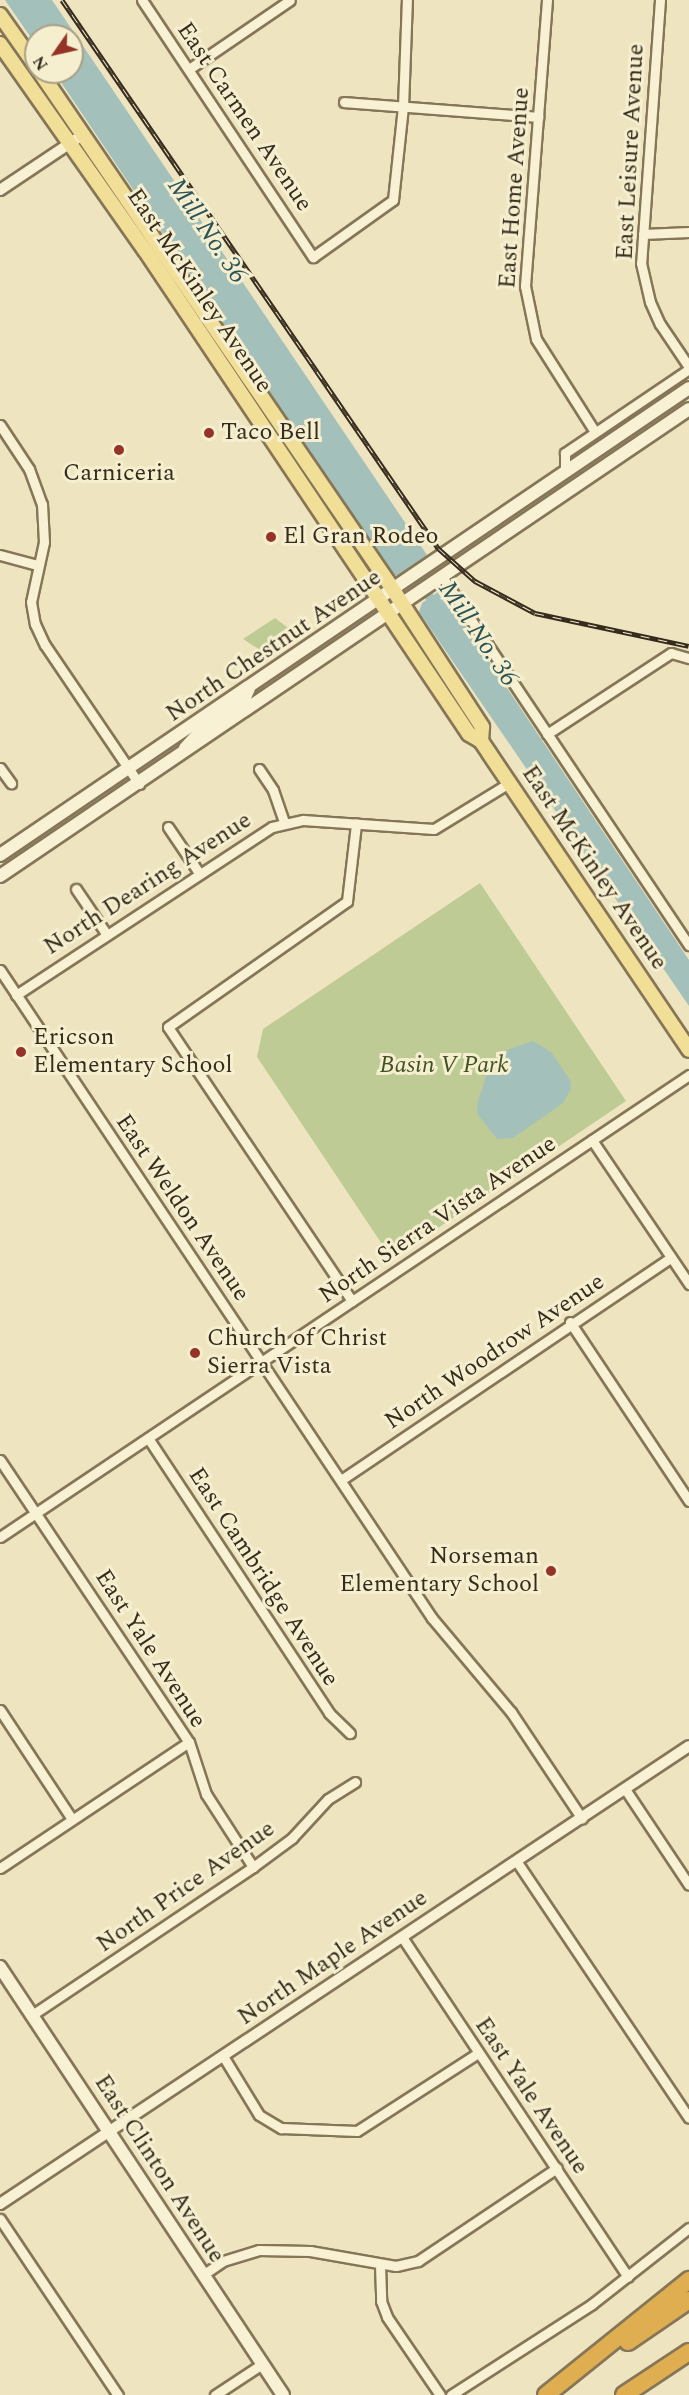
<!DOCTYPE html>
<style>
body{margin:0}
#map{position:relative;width:689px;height:2395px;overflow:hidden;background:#eee5c0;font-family:Spectral,serif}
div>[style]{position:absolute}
.green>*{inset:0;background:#bfcb94}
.water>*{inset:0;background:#a3c0ba}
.canal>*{height:9px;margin:-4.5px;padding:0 4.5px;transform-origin:4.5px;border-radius:4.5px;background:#a3c0ba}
.roads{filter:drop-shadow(2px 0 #867658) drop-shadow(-2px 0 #867658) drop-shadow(0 2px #867658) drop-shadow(0 -2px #867658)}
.minor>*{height:9px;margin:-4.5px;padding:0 4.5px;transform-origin:4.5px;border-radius:4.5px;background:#f9f1d3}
.tertiary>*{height:10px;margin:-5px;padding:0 5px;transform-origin:5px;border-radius:5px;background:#f9f1d3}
.secondary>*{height:12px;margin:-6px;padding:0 6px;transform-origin:6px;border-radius:6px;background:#f9f1d3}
.primary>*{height:14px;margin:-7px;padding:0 7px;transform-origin:7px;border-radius:7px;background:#f1df97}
.motorway>*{height:16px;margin:-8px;padding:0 8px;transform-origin:8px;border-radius:8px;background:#deae50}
.rail>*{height:5px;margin-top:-2.5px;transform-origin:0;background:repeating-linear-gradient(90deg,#f5eecf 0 9px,#362b1c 0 18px);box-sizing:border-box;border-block:2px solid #362b1c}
.dots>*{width:16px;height:16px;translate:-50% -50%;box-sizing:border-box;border:3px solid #f5eecf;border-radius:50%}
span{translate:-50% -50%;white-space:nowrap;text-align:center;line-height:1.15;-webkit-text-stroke:6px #f5eecf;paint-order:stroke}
.street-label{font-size:24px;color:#362b1c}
.poi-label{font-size:24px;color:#362b1c}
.left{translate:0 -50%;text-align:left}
.right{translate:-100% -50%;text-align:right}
.park-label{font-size:24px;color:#415223;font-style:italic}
.water-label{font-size:26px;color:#2c5456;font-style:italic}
.north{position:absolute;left:24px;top:24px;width:60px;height:60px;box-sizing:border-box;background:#f5eecf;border:2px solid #a9a087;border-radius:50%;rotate:236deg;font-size:16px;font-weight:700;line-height:24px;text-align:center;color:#362b1c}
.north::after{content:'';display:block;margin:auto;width:21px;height:27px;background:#953328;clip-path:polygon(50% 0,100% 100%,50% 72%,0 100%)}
</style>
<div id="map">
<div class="green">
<i style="clip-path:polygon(275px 618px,292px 631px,260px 650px,243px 639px)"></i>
<i style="clip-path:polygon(480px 883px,626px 1101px,392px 1259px,257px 1057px,263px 1029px)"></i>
</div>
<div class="water">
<i style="clip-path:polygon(5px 0,52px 0,427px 555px,420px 564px,403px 576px,393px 575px,54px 72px,72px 72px,72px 36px,36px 36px,36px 45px)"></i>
<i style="clip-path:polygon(438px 592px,444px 594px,689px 960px,689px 1006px,419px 612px,422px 603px)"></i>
<i style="clip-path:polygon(533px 1041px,551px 1052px,570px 1080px,571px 1089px,563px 1103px,513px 1138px,497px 1139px,478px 1115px,477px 1104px,490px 1065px,504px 1051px)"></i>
</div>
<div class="canal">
<i style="left:412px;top:571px;width:43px;rotate:56.3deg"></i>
</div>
<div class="roads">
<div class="minor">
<i style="left:142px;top:0;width:309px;rotate:56.4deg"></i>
<i style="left:313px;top:257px;width:98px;rotate:-35.5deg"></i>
<i style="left:393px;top:200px;width:94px;rotate:-83.9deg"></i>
<i style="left:403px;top:107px;width:107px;rotate:-87.9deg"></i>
<i style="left:547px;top:0;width:287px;rotate:94.4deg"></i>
<i style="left:525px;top:286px;width:54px;rotate:78.3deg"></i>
<i style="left:536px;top:339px;width:110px;rotate:57.6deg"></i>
<i style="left:660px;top:0;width:264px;rotate:94.1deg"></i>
<i style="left:641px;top:263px;width:40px;rotate:77deg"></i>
<i style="left:650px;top:302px;width:24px;rotate:66deg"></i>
<i style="left:660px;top:324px;width:52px;rotate:56deg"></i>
<i style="left:189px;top:69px;width:122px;rotate:-34.3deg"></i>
<i style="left:344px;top:102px;width:195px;rotate:4.4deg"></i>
<i style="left:643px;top:234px;width:46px;rotate:-2.5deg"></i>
<i style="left:0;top:425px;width:53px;rotate:56.6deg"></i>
<i style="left:29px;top:469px;width:37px;rotate:70deg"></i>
<i style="left:42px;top:504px;width:38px;rotate:87deg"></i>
<i style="left:44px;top:542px;width:61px;rotate:102.2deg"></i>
<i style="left:31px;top:602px;width:22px;rotate:80deg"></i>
<i style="left:35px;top:624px;width:23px;rotate:65deg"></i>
<i style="left:45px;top:645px;width:168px;rotate:55.9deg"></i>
<i style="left:565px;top:470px;width:17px;rotate:-90deg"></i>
<i style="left:565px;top:453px;width:150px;rotate:-34.1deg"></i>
<i style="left:0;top:555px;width:39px;rotate:15deg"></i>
<i style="left:443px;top:578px;width:442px;rotate:56.2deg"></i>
<i style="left:547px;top:734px;width:148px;rotate:-33.2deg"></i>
<i style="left:671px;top:653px;width:19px;rotate:16deg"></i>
<i style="left:0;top:768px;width:19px;rotate:54deg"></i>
<i style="left:259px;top:769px;width:25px;rotate:56deg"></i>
<i style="left:273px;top:790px;width:34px;rotate:71deg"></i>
<i style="left:168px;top:827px;width:55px;rotate:56deg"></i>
<i style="left:76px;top:889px;width:55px;rotate:56deg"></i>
<i style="left:0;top:970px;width:779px;rotate:56.31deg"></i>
<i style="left:432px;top:1618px;width:123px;rotate:50deg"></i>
<i style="left:511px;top:1712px;width:128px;rotate:56.4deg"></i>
<i style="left:16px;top:995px;width:306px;rotate:-33.3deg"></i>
<i style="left:272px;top:827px;width:32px;rotate:-13deg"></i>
<i style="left:303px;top:820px;width:131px;rotate:3.9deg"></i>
<i style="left:434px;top:829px;width:88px;rotate:-31.5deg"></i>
<i style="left:592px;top:1140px;width:174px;rotate:56deg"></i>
<i style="left:352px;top:1301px;width:330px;rotate:-123.9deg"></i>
<i style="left:168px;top:1027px;width:219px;rotate:-35.1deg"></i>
<i style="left:347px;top:901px;width:78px;rotate:-83.3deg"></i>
<i style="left:570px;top:1322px;width:215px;rotate:56.4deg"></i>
<i style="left:148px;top:1438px;width:329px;rotate:56.6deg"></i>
<i style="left:329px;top:1713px;width:29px;rotate:44deg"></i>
<i style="left:0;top:1460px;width:339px;rotate:56.2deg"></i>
<i style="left:189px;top:1742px;width:55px;rotate:71.9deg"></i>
<i style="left:206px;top:1794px;width:87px;rotate:57.2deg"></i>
<i style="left:341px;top:1480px;width:398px;rotate:-34deg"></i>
<i style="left:0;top:1537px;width:830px;rotate:-33.84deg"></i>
<i style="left:0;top:1710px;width:131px;rotate:56.6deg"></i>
<i style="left:625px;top:1789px;width:115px;rotate:56.3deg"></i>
<i style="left:517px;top:1862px;width:308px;rotate:56.1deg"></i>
<i style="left:0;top:1868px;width:227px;rotate:-33.7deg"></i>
<i style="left:402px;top:1937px;width:408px;rotate:56.4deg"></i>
<i style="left:32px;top:2015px;width:266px;rotate:-33.8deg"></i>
<i style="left:253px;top:1867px;width:49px;rotate:-36.6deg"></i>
<i style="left:292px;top:1838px;width:53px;rotate:-47.3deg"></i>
<i style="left:328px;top:1799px;width:32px;rotate:-32deg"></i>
<i style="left:223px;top:2056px;width:69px;rotate:58.6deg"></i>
<i style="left:259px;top:2115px;width:26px;rotate:31deg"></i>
<i style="left:281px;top:2128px;width:76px;rotate:2.3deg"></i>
<i style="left:357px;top:2131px;width:144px;rotate:-32.8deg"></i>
<i style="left:0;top:2219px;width:212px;rotate:56.2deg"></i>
<i style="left:380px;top:2265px;width:36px;rotate:88deg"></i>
<i style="left:381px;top:2301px;width:17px;rotate:69deg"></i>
<i style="left:387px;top:2317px;width:94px;rotate:55.8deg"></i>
<i style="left:204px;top:2274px;width:23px;rotate:-34deg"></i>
<i style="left:223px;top:2261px;width:38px;rotate:-17deg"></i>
<i style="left:259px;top:2250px;width:51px;rotate:1.1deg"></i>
<i style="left:310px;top:2251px;width:87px;rotate:9.9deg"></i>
<i style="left:396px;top:2266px;width:23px;rotate:-13deg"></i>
<i style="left:418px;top:2261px;width:167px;rotate:-33.8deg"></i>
<i style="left:215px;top:2395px;width:56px;rotate:-33.4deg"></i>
<i style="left:451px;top:2395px;width:168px;rotate:-32.8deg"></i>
<i style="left:592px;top:2304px;width:123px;rotate:-38.1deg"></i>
</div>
<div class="tertiary">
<i style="left:0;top:190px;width:101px;rotate:-33.7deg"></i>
<i style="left:0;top:2204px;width:827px;rotate:-33.61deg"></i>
</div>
<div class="secondary">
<i style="left:185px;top:748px;width:19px;rotate:-47deg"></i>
<i style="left:198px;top:734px;width:53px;rotate:-34.3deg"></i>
<i style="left:242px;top:704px;width:17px;rotate:-66deg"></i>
<i style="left:0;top:855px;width:832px;rotate:-34.13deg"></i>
<i style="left:0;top:876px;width:832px;rotate:-34.13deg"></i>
<i style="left:0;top:1967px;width:513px;rotate:56.53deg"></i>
</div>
<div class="primary">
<i style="left:0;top:15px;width:62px;rotate:54.8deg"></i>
<i style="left:0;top:44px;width:252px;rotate:54.9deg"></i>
<i style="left:145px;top:250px;width:582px;rotate:56.2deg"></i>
<i style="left:469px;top:734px;width:14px;rotate:30deg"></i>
<i style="left:481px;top:741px;width:14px;rotate:56deg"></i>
<i style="left:489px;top:753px;width:358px;rotate:56deg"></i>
<i style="left:40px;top:72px;width:617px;rotate:55.69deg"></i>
<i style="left:388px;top:582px;width:173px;rotate:57deg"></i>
<i style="left:482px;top:727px;width:14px;rotate:94deg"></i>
</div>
<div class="motorway">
<i style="left:628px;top:2342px;width:74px;rotate:-34.5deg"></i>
<i style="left:546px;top:2395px;width:184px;rotate:-38.8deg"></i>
<i style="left:624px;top:2395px;width:78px;rotate:-33.5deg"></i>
</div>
</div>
<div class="rail">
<i style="left:62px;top:0;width:665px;rotate:55.54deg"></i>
<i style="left:438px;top:548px;width:50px;rotate:41.7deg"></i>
<i style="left:475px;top:581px;width:68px;rotate:28.1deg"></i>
<i style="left:535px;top:613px;width:157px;rotate:12.1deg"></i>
</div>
<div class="dots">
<i style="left:209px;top:433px;background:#953328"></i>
<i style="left:119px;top:450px;background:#953328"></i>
<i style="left:271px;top:537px;background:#953328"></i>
<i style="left:21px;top:1052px;background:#953328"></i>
<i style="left:195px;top:1353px;background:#953328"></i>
<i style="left:551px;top:1571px;background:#953328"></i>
</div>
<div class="street-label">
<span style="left:244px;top:117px;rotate:56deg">East Carmen Avenue</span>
<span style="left:631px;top:152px;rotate:-87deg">East Leisure Avenue</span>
<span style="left:515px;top:188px;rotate:-86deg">East Home Avenue</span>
<span style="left:199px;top:291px;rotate:56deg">East McKinley Avenue</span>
<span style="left:274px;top:646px;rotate:-34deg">North Chestnut Avenue</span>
<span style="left:594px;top:868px;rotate:56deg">East McKinley Avenue</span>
<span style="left:148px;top:884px;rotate:-33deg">North Dearing Avenue</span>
<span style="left:182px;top:1208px;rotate:56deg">East Weldon Avenue</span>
<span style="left:438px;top:1220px;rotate:-34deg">North Sierra Vista Avenue</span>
<span style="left:495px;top:1352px;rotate:-34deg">North Woodrow Avenue</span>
<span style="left:263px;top:1577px;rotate:57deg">East Cambridge Avenue</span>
<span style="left:150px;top:1649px;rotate:57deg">East Yale Avenue</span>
<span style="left:186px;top:1887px;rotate:-35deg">North Price Avenue</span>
<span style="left:333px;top:1958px;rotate:-34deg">North Maple Avenue</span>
<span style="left:531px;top:2096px;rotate:56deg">East Yale Avenue</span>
<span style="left:159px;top:2169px;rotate:57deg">East Clinton Avenue</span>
</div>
<div class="poi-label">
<span class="left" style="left:221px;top:433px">Taco Bell</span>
<span style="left:119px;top:474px">Carniceria</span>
<span class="left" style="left:283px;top:537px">El Gran Rodeo</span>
<span class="left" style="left:33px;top:1052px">Ericson<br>Elementary School</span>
<span class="left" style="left:207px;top:1353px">Church of Christ<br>Sierra Vista</span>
<span class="right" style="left:539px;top:1571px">Norseman<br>Elementary School</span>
</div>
<div class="park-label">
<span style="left:444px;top:1066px">Basin V Park</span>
</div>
<div class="water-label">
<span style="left:207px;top:231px;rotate:56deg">Mill No. 36</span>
<span style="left:478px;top:634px;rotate:56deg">Mill No. 36</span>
</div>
<div class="north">N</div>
</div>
